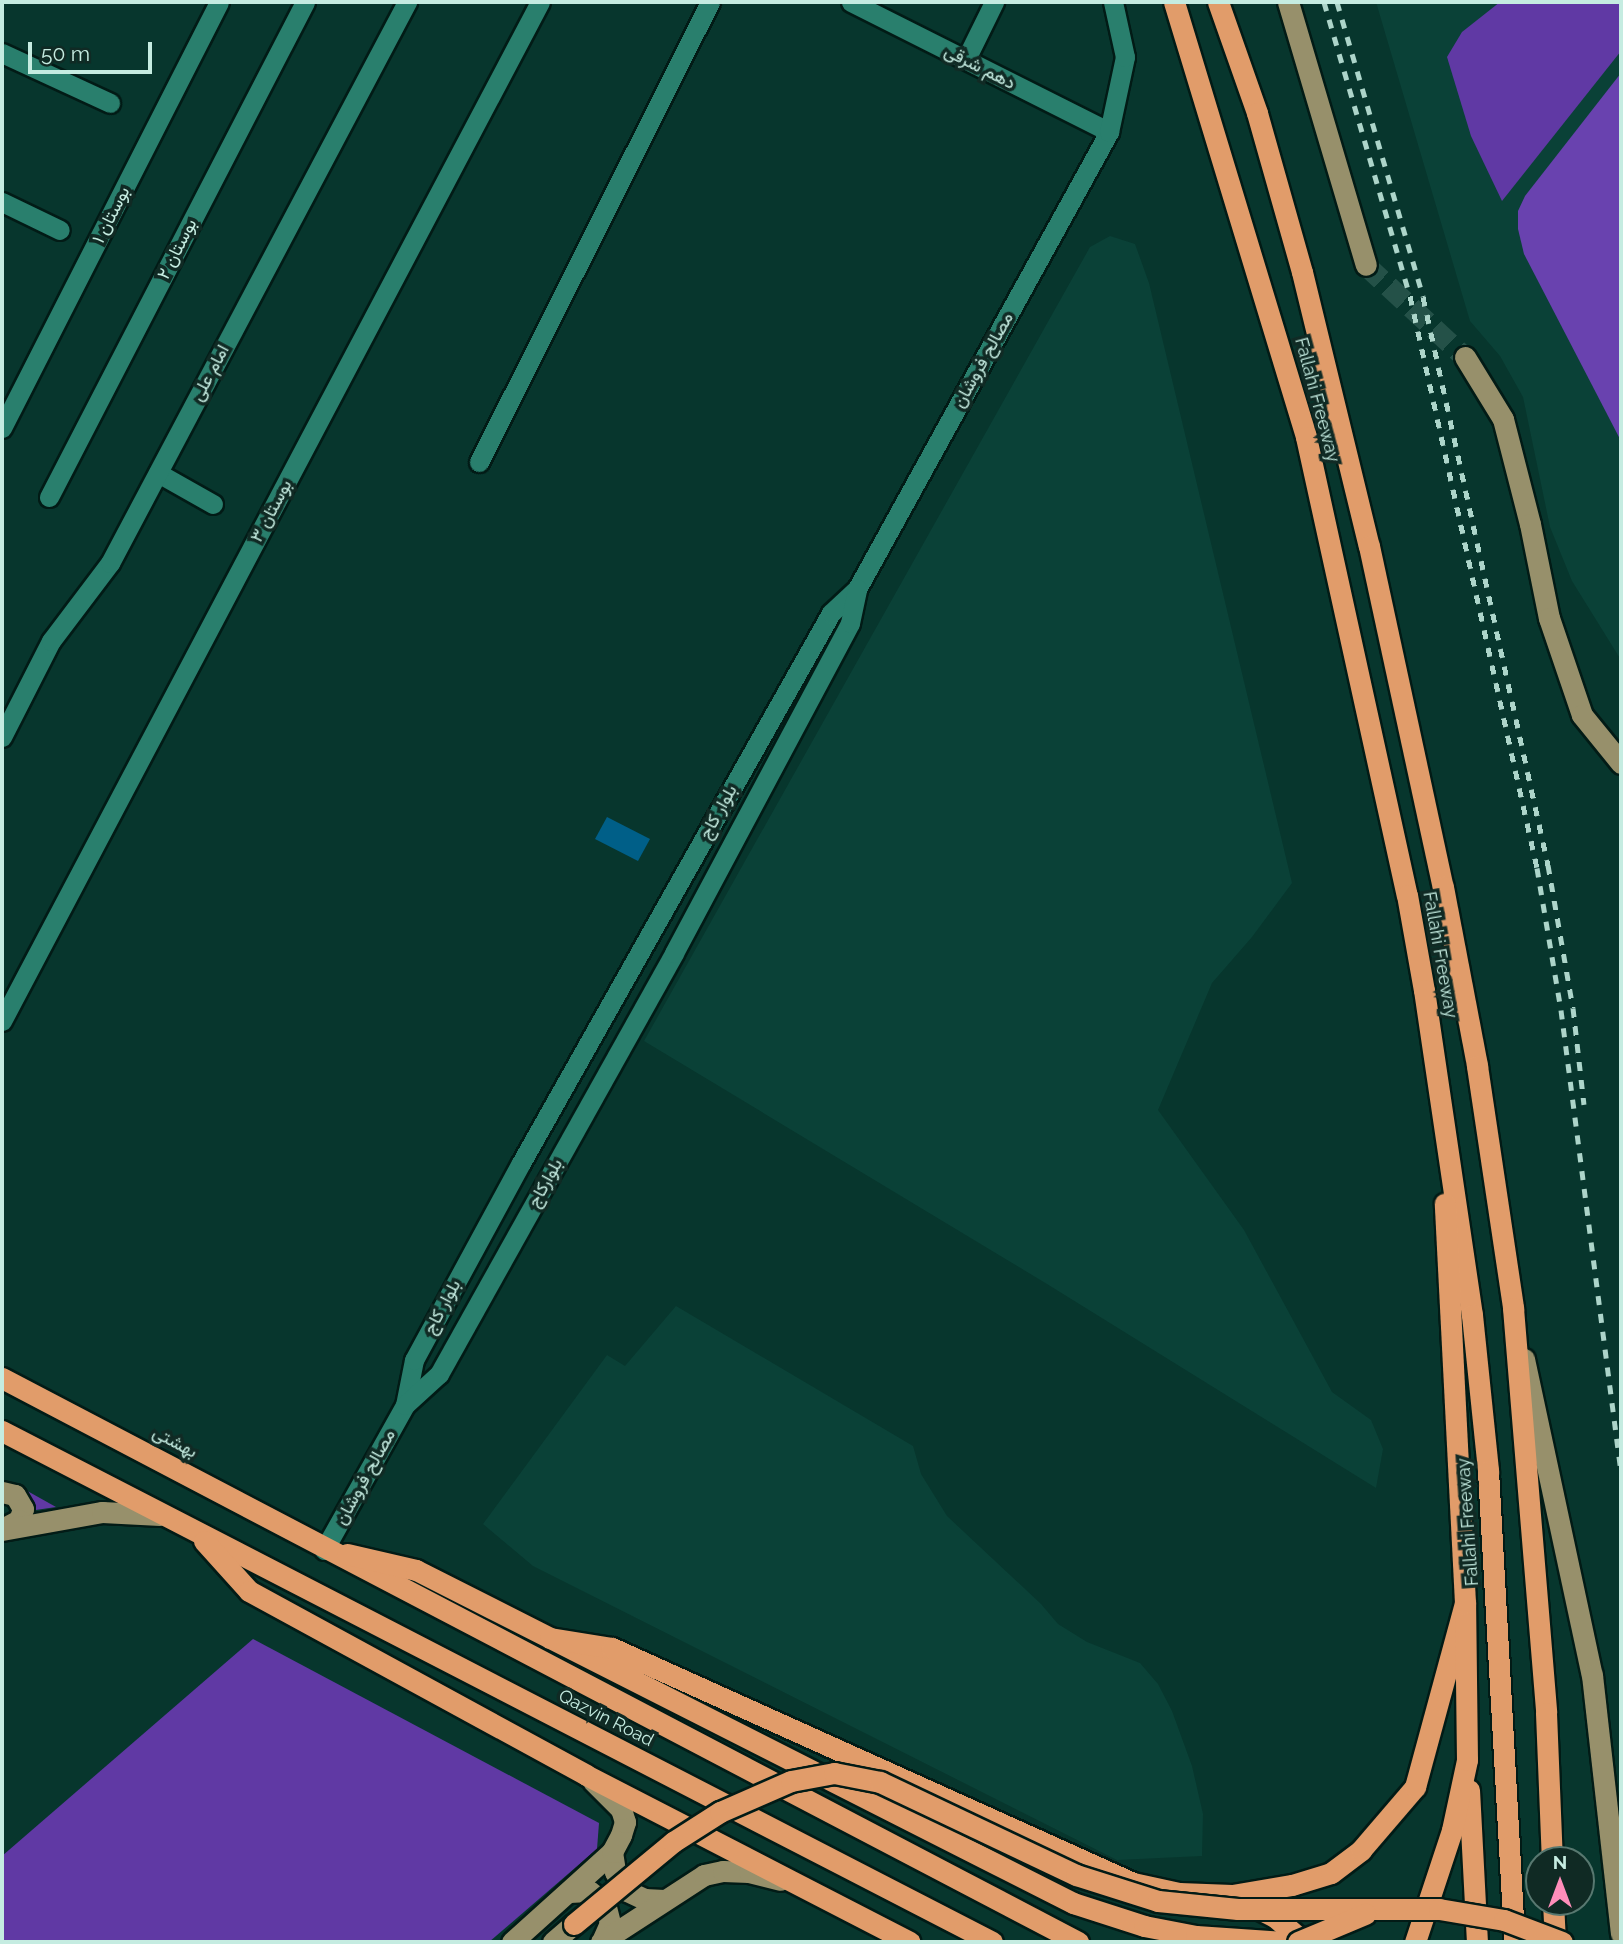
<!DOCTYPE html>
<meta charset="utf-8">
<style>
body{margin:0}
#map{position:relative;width:1623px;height:1944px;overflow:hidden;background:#07362d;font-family:Raleway,Vazirmatn,sans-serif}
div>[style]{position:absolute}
.built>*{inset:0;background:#0a4137}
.green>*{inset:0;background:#6039a4}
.forest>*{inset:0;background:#6942af}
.water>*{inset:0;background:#005f88}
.major-tunnel>*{height:21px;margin-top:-10.5px;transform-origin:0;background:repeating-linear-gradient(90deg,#245148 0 21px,transparent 0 31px)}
.roads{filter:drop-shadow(2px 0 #021b16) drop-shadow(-2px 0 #021b16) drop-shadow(0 2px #021b16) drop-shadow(0 -2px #021b16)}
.minor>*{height:19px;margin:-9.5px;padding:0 9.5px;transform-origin:9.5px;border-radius:9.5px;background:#297f6d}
.major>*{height:21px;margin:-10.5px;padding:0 10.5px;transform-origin:10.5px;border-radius:10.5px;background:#97906b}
.highway>*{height:21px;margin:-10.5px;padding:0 10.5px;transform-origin:10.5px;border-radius:10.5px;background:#e19c6a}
.rail>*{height:5px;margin-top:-2.5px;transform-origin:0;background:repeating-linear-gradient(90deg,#add5ca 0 9px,transparent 0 18px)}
.bridges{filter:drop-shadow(2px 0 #021b16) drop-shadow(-2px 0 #021b16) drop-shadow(0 2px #021b16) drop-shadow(0 -2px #021b16)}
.highway-bridge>*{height:21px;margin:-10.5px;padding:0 10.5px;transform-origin:10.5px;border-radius:10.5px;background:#e19c6a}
span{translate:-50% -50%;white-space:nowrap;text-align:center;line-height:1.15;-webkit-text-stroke:7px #102a24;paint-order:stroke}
.street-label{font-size:18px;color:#c5ece1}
.frame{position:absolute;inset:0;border:4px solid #c5ece1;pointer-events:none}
.north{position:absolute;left:1525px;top:1846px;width:70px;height:70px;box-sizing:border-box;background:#102a24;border:2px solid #587870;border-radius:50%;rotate:0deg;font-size:19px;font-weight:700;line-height:28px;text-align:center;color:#c5ece1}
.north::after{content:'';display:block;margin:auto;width:24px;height:32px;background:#ff8eba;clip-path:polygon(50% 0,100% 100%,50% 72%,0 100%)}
.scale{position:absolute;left:28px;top:42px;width:124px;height:32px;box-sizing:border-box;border:4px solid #c5ece1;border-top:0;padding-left:9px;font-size:21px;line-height:24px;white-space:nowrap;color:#c5ece1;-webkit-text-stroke:5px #102a24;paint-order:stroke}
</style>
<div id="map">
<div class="built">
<i style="clip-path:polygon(1376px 2px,1621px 2px,1621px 660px,1572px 581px,1550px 527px,1523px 397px,1500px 356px,1470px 321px)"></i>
<i style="clip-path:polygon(1110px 236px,1135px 244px,1149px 283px,1292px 883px,1252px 937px,1212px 983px,1158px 1110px,1244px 1230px,1332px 1392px,1371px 1420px,1383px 1449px,1376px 1488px,1047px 1284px,644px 1041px,1090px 247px)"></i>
<i style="clip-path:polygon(676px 1306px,913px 1446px,921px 1474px,947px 1516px,1041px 1604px,1058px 1624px,1087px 1642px,1140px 1663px,1158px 1684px,1172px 1711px,1192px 1766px,1203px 1814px,1202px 1856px,1117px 1860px,533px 1566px,483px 1524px,607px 1355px,625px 1366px)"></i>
</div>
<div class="green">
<i style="clip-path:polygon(1500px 2px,1621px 2px,1621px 51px,1502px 201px,1471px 136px,1447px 57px,1462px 32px)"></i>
<i style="clip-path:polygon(22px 1488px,56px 1507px,29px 1511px)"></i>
<i style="clip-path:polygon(253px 1639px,599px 1823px,597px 1849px,489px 1942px,2px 1942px,2px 1856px)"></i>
</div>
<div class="forest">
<i style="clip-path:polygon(1621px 73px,1621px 441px,1524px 254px,1518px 229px,1518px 211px,1525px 196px)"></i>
</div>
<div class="water">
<i style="clip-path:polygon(607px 817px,650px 839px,638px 861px,595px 839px)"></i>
</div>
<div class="major-tunnel">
<i style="left:1366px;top:265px;width:135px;rotate:42.9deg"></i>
</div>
<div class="roads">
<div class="minor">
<i style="left:851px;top:2px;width:289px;rotate:26.7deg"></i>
<i style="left:2px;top:53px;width:119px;rotate:24.8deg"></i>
<i style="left:966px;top:59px;width:64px;rotate:-63.8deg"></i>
<i style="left:2px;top:202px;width:64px;rotate:25.8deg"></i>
<i style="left:2px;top:428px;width:478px;rotate:-63deg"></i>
<i style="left:479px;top:462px;width:515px;rotate:-63.34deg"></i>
<i style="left:158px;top:473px;width:63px;rotate:29.4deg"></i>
<i style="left:49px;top:497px;width:557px;rotate:-62.65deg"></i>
<i style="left:2px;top:737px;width:108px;rotate:-63deg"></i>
<i style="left:51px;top:641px;width:98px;rotate:-52.9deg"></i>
<i style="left:110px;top:563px;width:635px;rotate:-62.1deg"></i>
<i style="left:2px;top:1021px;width:1152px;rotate:-62.17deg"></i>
<i style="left:405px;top:1405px;width:46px;rotate:-78.7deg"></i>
<i style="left:414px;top:1360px;width:224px;rotate:-61.5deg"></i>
<i style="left:521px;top:1163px;width:631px;rotate:-60.59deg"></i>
<i style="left:831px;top:613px;width:35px;rotate:-43deg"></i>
<i style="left:857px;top:589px;width:522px;rotate:-61.13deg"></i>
<i style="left:1109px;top:132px;width:77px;rotate:-78deg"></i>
<i style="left:1125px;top:57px;width:56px;rotate:-102.3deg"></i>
<i style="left:324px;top:1550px;width:166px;rotate:-60.8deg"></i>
<i style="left:405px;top:1405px;width:46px;rotate:-42.4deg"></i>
<i style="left:439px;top:1374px;width:482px;rotate:-60.8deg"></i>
<i style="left:674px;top:953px;width:374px;rotate:-61.9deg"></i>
<i style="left:850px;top:623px;width:35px;rotate:-78deg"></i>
</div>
<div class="major">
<i style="left:1288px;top:2px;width:274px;rotate:73.5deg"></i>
<i style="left:1465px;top:357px;width:73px;rotate:58.5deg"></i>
<i style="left:1503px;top:419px;width:108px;rotate:75.6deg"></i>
<i style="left:1530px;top:524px;width:96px;rotate:78.6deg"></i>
<i style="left:1549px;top:618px;width:102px;rotate:71.2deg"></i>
<i style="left:1582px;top:715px;width:62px;rotate:50.9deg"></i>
<i style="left:1524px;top:1359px;width:323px;rotate:77.9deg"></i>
<i style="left:1592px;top:1675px;width:260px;rotate:83.6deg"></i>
<i style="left:2px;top:1492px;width:13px;rotate:13deg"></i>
<i style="left:15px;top:1495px;width:16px;rotate:60deg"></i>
<i style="left:23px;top:1509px;width:12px;rotate:110deg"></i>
<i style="left:19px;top:1520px;width:17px;rotate:152deg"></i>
<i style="left:2px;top:1530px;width:102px;rotate:-10.2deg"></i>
<i style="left:102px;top:1512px;width:58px;rotate:3deg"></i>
<i style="left:612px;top:1852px;width:20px;rotate:81deg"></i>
<i style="left:615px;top:1872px;width:21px;rotate:61deg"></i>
<i style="left:625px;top:1890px;width:21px;rotate:25deg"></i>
<i style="left:644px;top:1899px;width:20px;rotate:3deg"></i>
<i style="left:569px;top:1892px;width:20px;rotate:-3deg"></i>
<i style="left:589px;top:1891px;width:20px;rotate:37deg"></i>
<i style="left:605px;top:1903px;width:21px;rotate:76deg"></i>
<i style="left:610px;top:1923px;width:20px;rotate:114deg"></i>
<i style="left:512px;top:1942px;width:135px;rotate:-42deg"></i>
<i style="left:612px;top:1852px;width:19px;rotate:-62deg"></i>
<i style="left:621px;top:1835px;width:14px;rotate:-73deg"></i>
<i style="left:625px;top:1822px;width:14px;rotate:-107deg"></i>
<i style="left:621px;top:1809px;width:40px;rotate:-135deg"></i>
<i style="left:553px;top:1942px;width:28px;rotate:-41deg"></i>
<i style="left:601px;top:1942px;width:123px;rotate:-33deg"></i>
<i style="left:704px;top:1875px;width:19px;rotate:-12deg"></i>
<i style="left:723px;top:1871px;width:26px;rotate:2deg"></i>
<i style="left:749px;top:1872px;width:32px;rotate:14deg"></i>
</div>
<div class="highway">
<i style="left:1174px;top:2px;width:455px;rotate:73.1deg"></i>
<i style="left:1306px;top:437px;width:469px;rotate:77.6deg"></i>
<i style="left:1407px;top:895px;width:97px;rotate:79.9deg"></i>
<i style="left:1424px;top:990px;width:329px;rotate:81.6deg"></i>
<i style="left:1472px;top:1315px;width:157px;rotate:84.1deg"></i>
<i style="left:1488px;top:1471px;width:472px;rotate:86.8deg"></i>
<i style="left:1218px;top:2px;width:118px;rotate:70.6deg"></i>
<i style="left:1257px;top:113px;width:165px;rotate:74.2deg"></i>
<i style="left:1302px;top:272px;width:282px;rotate:76.3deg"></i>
<i style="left:1369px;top:546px;width:349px;rotate:77.8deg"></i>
<i style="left:1443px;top:887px;width:182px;rotate:79.2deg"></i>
<i style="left:1477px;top:1066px;width:245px;rotate:81.5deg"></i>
<i style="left:1513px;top:1308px;width:406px;rotate:85.3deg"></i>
<i style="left:1546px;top:1713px;width:147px;rotate:87.7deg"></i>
<i style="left:2px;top:1378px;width:1215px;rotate:27.66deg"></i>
<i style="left:2px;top:1431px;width:1114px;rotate:27.3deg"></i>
<i style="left:204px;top:1541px;width:67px;rotate:48deg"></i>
<i style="left:249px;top:1591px;width:384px;rotate:28.6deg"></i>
<i style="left:586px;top:1775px;width:364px;rotate:27.3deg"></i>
<i style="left:347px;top:1554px;width:71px;rotate:13.1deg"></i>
<i style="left:416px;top:1570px;width:737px;rotate:26.88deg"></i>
<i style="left:1073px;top:1903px;width:75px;rotate:17.9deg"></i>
<i style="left:1144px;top:1926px;width:53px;rotate:10.9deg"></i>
<i style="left:1196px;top:1936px;width:88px;rotate:3.9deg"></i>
<i style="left:550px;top:1638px;width:63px;rotate:9.2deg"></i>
<i style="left:612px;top:1648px;width:572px;rotate:24.28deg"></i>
<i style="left:1133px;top:1883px;width:47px;rotate:12.3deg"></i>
<i style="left:1179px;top:1893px;width:53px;rotate:2.2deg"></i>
<i style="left:1232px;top:1895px;width:61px;rotate:-9.5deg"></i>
<i style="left:1292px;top:1885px;width:41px;rotate:-17.1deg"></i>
<i style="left:1331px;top:1873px;width:38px;rotate:-37deg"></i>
<i style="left:1361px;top:1850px;width:83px;rotate:-49.4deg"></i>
<i style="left:1415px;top:1787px;width:191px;rotate:-74.8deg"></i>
<i style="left:1469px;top:1790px;width:152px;rotate:87deg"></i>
<i style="left:1553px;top:1902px;width:40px;rotate:87.1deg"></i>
<i style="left:1255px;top:1907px;width:22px;rotate:27deg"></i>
<i style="left:1275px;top:1917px;width:38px;rotate:41deg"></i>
<i style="left:1415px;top:1942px;width:118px;rotate:-71.7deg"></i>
<i style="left:1452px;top:1830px;width:72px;rotate:-77.9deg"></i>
<i style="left:1467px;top:1760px;width:157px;rotate:-90.7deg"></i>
<i style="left:1465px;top:1603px;width:400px;rotate:-92.9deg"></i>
</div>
</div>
<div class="rail">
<i style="left:1324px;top:2px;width:306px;rotate:73.7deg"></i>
<i style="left:1410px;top:296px;width:586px;rotate:77.48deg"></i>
<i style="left:1537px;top:868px;width:144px;rotate:80.4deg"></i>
<i style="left:1561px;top:1010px;width:465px;rotate:82.6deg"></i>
<i style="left:1337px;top:2px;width:307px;rotate:73.7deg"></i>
<i style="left:1423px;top:297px;width:582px;rotate:77.59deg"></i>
<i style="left:1548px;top:865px;width:145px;rotate:80.1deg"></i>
<i style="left:1573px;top:1008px;width:97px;rotate:83.5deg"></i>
</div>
<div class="bridges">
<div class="highway-bridge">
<i style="left:574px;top:1924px;width:129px;rotate:-39.6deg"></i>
<i style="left:673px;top:1842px;width:56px;rotate:-32.6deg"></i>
<i style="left:720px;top:1812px;width:77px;rotate:-23.6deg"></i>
<i style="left:791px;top:1781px;width:44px;rotate:-10.5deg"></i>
<i style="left:834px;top:1773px;width:47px;rotate:11.1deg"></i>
<i style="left:880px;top:1782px;width:217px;rotate:25.4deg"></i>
<i style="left:1076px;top:1875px;width:86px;rotate:17.6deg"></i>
<i style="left:1158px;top:1901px;width:80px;rotate:5.7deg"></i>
<i style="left:1238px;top:1909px;width:201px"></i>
<i style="left:1439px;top:1909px;width:66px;rotate:9.6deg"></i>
<i style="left:1504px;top:1920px;width:62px;rotate:20.8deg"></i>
<i style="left:1298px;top:1942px;width:73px;rotate:-22.7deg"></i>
</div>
</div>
<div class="street-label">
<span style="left:980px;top:67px;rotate:27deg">دهم شرقی</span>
<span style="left:111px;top:215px;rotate:-63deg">بوستان ۱</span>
<span style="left:177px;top:249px;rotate:-63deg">بوستان ۲</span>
<span style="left:983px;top:360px;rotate:-61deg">مصالح فروشان</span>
<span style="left:210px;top:373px;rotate:-62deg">امام علی</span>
<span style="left:1317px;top:400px;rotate:75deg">Fallahi Freeway</span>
<span style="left:271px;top:511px;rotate:-62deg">بوستان ۳</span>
<span style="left:718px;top:812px;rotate:-61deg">بلوار کاج</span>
<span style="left:1440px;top:955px;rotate:80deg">Fallahi Freeway</span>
<span style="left:545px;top:1183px;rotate:-61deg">بلوارکاج</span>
<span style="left:442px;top:1307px;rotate:-62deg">بلوار کاج</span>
<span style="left:175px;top:1442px;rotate:28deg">بهشتی</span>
<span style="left:365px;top:1477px;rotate:-61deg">مصالح فروشان</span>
<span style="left:1468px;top:1522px;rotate:-94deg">Fallahi Freeway</span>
<span style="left:606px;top:1718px;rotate:27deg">Qazvin Road</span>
</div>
<div class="frame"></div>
<div class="north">N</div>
<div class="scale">50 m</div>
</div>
